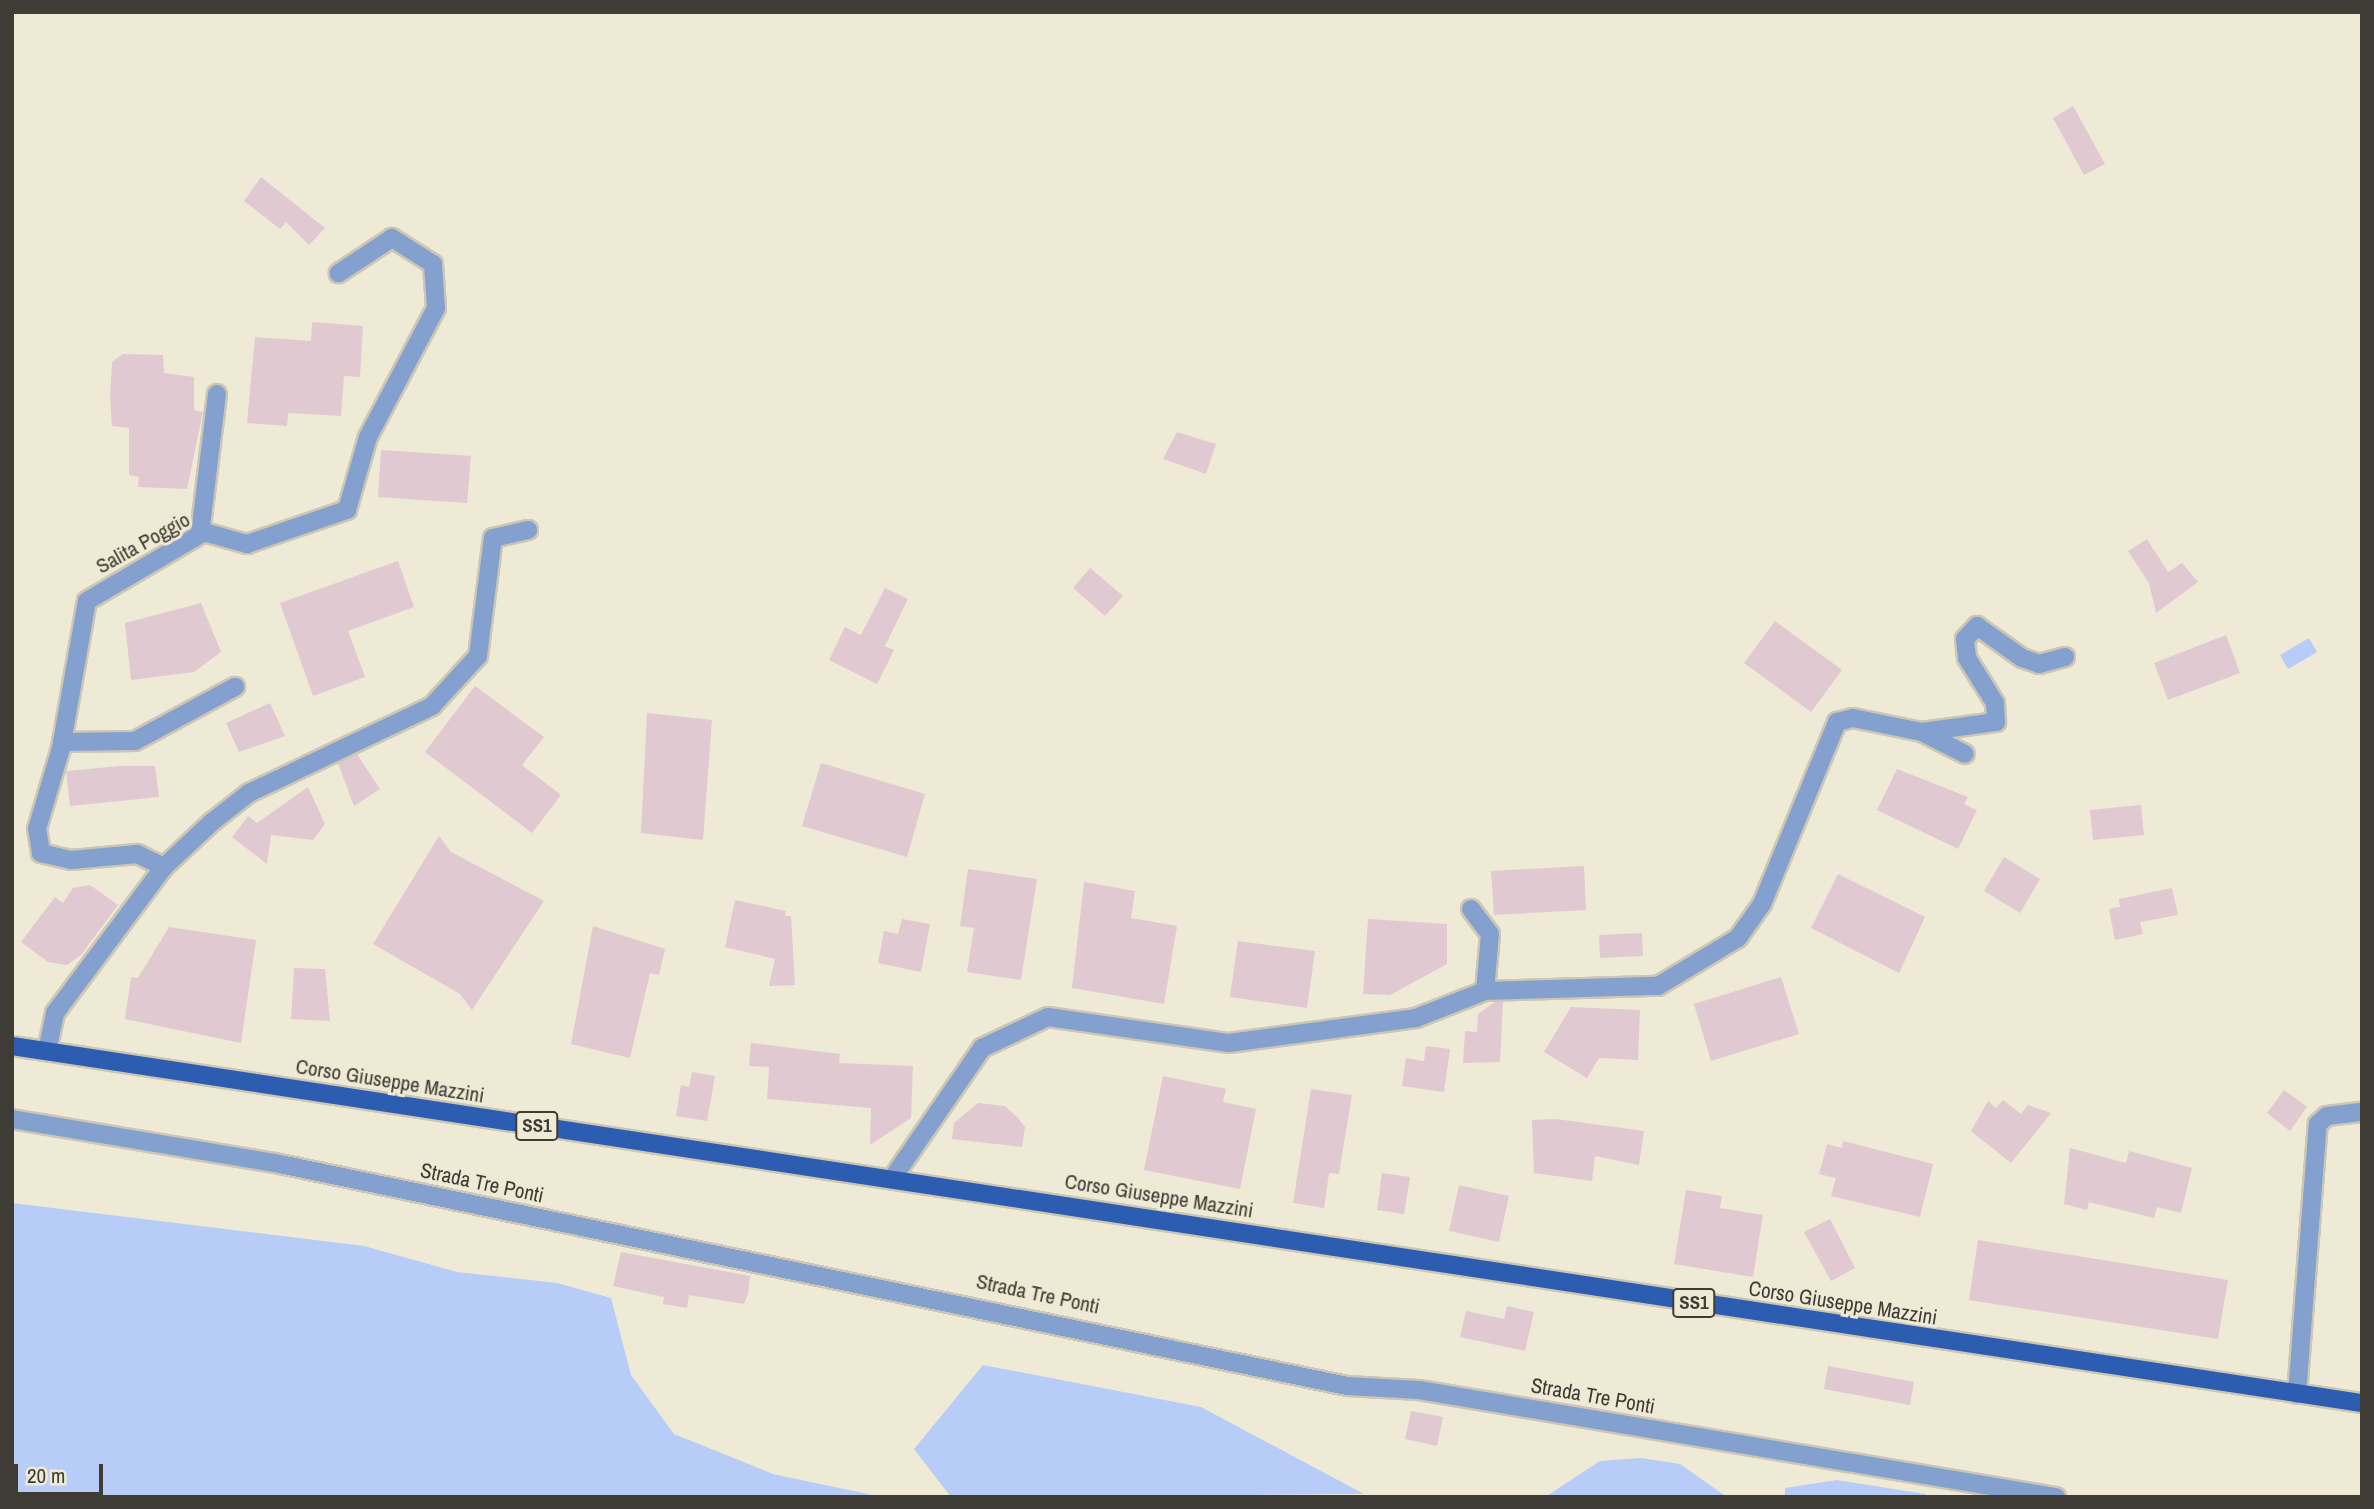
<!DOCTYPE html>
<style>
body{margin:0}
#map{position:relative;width:2374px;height:1509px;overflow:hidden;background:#efead5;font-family:"Archivo Narrow",sans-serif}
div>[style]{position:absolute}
.water>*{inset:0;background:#b7cdf7}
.building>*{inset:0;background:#e0c9d0}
.roads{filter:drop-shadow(2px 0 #ccc7b5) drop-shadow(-2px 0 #ccc7b5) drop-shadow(0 2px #ccc7b5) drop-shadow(0 -2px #ccc7b5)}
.minor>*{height:18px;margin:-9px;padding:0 9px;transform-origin:9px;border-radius:9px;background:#84a0ce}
.major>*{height:18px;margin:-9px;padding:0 9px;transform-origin:9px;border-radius:9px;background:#2d5db0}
span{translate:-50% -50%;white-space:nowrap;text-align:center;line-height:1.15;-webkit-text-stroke:6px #efead5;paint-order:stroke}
.shield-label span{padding:2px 5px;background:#efead5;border:2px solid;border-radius:5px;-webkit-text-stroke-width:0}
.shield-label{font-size:19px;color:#3e3c34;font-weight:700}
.street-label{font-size:21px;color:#3e3c34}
.frame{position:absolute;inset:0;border:14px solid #3e3c34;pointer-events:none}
.scale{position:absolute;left:14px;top:1464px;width:89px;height:32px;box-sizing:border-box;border:4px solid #3e3c34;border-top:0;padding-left:9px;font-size:21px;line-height:24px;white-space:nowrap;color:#3e3c34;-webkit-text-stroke:5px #efead5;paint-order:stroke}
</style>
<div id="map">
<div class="water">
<i style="clip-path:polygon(2309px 638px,2317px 652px,2288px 669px,2280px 655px)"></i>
<i style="clip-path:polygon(12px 1203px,364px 1246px,457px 1272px,557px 1283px,611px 1298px,631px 1375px,674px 1434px,773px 1474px,882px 1497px,12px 1497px)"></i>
<i style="clip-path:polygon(983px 1365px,1201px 1407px,1364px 1494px,951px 1497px,914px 1449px)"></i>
<i style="clip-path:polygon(1641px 1458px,1680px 1464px,1727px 1497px,1545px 1497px,1600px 1461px)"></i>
<i style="clip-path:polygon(1837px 1480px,1925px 1494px,1930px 1497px,1785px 1497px,1785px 1488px)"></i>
</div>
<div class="building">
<i style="clip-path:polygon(2073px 106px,2105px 164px,2084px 175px,2053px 118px)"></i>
<i style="clip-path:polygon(261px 177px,325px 228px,309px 245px,286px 222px,280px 229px,244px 201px)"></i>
<i style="clip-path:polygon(312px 322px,363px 326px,360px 377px,344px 376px,341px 416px,288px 413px,287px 426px,247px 423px,255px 337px,311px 341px)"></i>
<i style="clip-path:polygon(123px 354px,163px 355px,164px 373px,194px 377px,194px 410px,203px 412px,187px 489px,138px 487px,139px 477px,129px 475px,129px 428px,112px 426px,110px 397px,112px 362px)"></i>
<i style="clip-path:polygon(1177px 432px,1216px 444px,1206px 474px,1163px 459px)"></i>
<i style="clip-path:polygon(381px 450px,471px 456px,467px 503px,378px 497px)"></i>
<i style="clip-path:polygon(2147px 539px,2168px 572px,2182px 563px,2198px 582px,2156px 613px,2149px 583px,2128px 551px)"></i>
<i style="clip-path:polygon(398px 561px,414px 607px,348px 631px,365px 677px,313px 696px,280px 603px)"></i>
<i style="clip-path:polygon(1090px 568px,1123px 596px,1105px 616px,1073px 588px)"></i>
<i style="clip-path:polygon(885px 588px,908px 599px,885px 646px,894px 650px,877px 684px,829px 660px,845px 627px,861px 635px)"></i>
<i style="clip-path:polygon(201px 603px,221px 652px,194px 672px,131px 680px,125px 623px)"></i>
<i style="clip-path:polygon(1775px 621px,1842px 670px,1811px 712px,1744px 663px)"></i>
<i style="clip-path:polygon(2226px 635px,2240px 673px,2168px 700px,2154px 663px)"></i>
<i style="clip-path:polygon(475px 686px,544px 737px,522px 765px,561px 795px,532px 833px,425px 752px)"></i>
<i style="clip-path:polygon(270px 703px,285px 736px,239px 752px,226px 723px)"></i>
<i style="clip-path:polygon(647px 713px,712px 720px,703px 840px,641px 833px)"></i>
<i style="clip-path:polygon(357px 754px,380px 789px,354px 806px,338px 763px)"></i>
<i style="clip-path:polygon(821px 763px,925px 794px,907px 857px,802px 826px)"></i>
<i style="clip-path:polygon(120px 766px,155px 766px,159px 797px,70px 806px,66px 771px)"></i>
<i style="clip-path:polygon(1897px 769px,1968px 797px,1964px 804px,1977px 810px,1958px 849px,1877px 810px)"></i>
<i style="clip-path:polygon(308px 787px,325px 824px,313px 840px,271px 835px,267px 864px,232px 837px,248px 816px,257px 823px)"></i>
<i style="clip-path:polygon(2141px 805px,2144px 835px,2093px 840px,2090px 810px)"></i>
<i style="clip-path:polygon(439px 836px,451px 852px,544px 901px,472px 1010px,460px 994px,373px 944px)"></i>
<i style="clip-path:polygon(2004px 857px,2040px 879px,2020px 913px,1984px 891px)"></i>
<i style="clip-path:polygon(1584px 866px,1586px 910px,1494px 915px,1491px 871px)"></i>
<i style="clip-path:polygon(968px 869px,1037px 879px,1021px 980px,967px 972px,974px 928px,960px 926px)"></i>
<i style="clip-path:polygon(1838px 874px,1925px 917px,1899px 973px,1811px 928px)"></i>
<i style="clip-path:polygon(1084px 882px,1135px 891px,1131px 918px,1177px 926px,1164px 1004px,1072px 988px)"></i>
<i style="clip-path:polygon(90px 885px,118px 905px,81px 955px,67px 965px,48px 962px,21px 942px,55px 897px,63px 903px,73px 888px)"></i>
<i style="clip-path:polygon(2172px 888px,2178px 915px,2140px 922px,2143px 934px,2115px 940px,2109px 909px,2120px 907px,2119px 899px)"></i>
<i style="clip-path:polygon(735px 900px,786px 911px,781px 933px,785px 916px,791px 916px,795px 985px,769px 986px,775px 959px,725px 947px)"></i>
<i style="clip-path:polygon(902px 919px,930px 924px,921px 972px,878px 963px,884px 931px,898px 934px)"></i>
<i style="clip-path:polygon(1368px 919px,1447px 924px,1447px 964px,1390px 995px,1363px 994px)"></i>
<i style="clip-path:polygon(593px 926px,665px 949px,659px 975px,650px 973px,630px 1058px,571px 1044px)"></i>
<i style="clip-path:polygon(169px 927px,256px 940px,241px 1043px,125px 1019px,131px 977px,138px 978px)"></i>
<i style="clip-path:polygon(1642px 933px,1643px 956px,1600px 958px,1599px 935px)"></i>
<i style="clip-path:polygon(1238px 941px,1315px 951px,1307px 1008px,1230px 997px)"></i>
<i style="clip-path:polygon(294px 968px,325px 969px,330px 1021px,291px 1019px)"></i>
<i style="clip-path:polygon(1781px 977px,1799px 1034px,1711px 1061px,1694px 1004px)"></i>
<i style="clip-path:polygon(1495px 1002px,1503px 1002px,1500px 1062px,1463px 1063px,1465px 1031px,1477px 1032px,1478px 1014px)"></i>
<i style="clip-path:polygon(1571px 1007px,1640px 1010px,1638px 1060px,1599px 1058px,1587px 1078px,1544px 1052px)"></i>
<i style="clip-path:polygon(751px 1043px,840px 1054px,839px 1063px,913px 1066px,911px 1118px,870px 1145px,871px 1108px,767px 1099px,769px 1067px,749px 1066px)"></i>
<i style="clip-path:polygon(1426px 1046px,1450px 1049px,1444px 1092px,1402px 1086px,1406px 1058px,1424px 1061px)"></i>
<i style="clip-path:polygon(692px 1072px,715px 1076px,707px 1121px,676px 1116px,681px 1085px,689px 1087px)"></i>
<i style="clip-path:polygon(1163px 1076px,1226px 1089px,1223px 1102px,1256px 1109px,1240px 1189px,1144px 1170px)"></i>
<i style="clip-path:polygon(1311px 1089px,1352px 1095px,1339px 1174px,1329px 1173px,1324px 1208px,1293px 1203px)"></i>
<i style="clip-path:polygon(2284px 1090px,2307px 1107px,2290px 1131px,2267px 1113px)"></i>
<i style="clip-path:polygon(2003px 1100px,2021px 1114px,2028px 1105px,2051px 1113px,2011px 1163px,1971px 1131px,1988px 1101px,1996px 1108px)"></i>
<i style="clip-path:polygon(978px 1103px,1005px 1106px,1018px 1118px,1025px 1127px,1022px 1147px,952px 1139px,954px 1123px)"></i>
<i style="clip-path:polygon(1556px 1119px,1644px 1131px,1639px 1165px,1595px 1156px,1592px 1181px,1534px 1173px,1532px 1120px)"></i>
<i style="clip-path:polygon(1843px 1141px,1933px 1164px,1920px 1217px,1831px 1196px,1836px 1178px,1819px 1174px,1827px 1144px,1842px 1148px)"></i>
<i style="clip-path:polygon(2070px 1148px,2126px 1163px,2129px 1151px,2192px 1168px,2181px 1213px,2157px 1207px,2154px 1218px,2089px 1202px,2087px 1210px,2064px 1204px)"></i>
<i style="clip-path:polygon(1382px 1173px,1410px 1177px,1404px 1214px,1377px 1210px)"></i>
<i style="clip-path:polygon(1459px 1185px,1509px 1196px,1499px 1242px,1449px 1231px)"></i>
<i style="clip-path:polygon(1686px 1190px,1722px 1196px,1720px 1208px,1763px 1215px,1753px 1277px,1674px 1264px)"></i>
<i style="clip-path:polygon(1830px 1219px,1855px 1268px,1831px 1281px,1804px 1232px)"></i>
<i style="clip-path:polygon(1978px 1240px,2228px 1280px,2218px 1339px,1969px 1300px)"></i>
<i style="clip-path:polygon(621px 1252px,750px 1276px,748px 1294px,744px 1304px,689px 1295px,687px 1308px,663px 1304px,664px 1297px,613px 1286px)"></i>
<i style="clip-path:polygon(1507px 1306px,1534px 1312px,1525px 1351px,1460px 1337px,1466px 1311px,1504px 1319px)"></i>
<i style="clip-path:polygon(1828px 1366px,1914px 1382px,1910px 1405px,1824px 1389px)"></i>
<i style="clip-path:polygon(1411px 1411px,1443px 1417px,1437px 1446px,1405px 1439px)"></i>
</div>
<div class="roads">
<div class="minor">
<i style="left:200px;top:534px;width:141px;rotate:-83.1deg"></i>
<i style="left:1922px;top:732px;width:48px;rotate:27.1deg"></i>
<i style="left:62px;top:742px;width:73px;rotate:-0.8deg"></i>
<i style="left:135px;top:741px;width:114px;rotate:-28.4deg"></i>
<i style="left:164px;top:867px;width:30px;rotate:-154deg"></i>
<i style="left:137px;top:854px;width:66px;rotate:174.8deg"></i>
<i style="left:71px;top:860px;width:31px;rotate:-167deg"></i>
<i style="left:41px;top:853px;width:24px;rotate:-99deg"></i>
<i style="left:37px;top:829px;width:84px;rotate:-73.5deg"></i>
<i style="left:61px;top:748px;width:149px;rotate:-80deg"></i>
<i style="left:87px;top:601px;width:136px;rotate:-30.5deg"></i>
<i style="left:204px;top:532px;width:45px;rotate:15.6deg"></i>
<i style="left:247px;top:544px;width:106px;rotate:-18.8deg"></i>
<i style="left:347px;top:510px;width:76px;rotate:-74deg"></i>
<i style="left:368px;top:437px;width:146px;rotate:-62.2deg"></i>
<i style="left:436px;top:308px;width:44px;rotate:-93.9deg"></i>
<i style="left:433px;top:264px;width:49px;rotate:-147.6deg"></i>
<i style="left:392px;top:238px;width:64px;rotate:146.6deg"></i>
<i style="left:1471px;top:909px;width:31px;rotate:53deg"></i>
<i style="left:1490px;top:934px;width:57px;rotate:95deg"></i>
<i style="left:47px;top:1051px;width:39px;rotate:-78deg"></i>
<i style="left:55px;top:1013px;width:182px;rotate:-53.3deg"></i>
<i style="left:164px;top:867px;width:66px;rotate:-43.2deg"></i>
<i style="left:212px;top:822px;width:47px;rotate:-38.1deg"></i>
<i style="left:249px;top:793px;width:203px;rotate:-25.4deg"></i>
<i style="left:432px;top:706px;width:68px;rotate:-47.4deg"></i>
<i style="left:478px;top:656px;width:119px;rotate:-82.8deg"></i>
<i style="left:493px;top:538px;width:36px;rotate:-13deg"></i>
<i style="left:12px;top:1119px;width:267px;rotate:9.5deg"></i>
<i style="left:275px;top:1163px;width:1095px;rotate:11.75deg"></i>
<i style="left:1347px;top:1386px;width:72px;rotate:3.2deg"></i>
<i style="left:1419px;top:1390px;width:646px;rotate:9.54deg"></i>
<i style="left:892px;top:1179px;width:159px;rotate:-55.5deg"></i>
<i style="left:982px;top:1048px;width:73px;rotate:-25.2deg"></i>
<i style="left:1048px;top:1017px;width:183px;rotate:8.2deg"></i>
<i style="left:1229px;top:1043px;width:189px;rotate:-7.6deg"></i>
<i style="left:1416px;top:1018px;width:74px;rotate:-21.4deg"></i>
<i style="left:1485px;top:991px;width:173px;rotate:-1.7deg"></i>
<i style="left:1658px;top:986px;width:93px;rotate:-31deg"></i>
<i style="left:1738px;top:938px;width:42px;rotate:-54.8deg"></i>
<i style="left:1762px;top:904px;width:197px;rotate:-67.6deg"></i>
<i style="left:1837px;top:722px;width:16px;rotate:-14deg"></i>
<i style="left:1853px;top:718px;width:70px;rotate:11.5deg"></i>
<i style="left:1922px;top:732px;width:75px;rotate:-7.7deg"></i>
<i style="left:1996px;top:722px;width:19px;rotate:-93deg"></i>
<i style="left:1995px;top:703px;width:53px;rotate:-121.9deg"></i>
<i style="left:1967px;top:658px;width:19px;rotate:-96deg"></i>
<i style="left:1965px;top:639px;width:18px;rotate:-47deg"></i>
<i style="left:1977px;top:626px;width:55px;rotate:35.4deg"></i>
<i style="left:2022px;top:658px;width:18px;rotate:19deg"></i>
<i style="left:2039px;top:664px;width:27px;rotate:-15deg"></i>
<i style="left:2297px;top:1394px;width:271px;rotate:-85.6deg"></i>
<i style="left:2318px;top:1124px;width:12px;rotate:-42deg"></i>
<i style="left:2327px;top:1116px;width:35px;rotate:-7deg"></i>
</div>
<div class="major">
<i style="left:12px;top:1046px;width:2377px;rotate:8.64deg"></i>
</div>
</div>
<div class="shield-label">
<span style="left:537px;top:1126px">SS1</span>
<span style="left:1694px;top:1303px">SS1</span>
</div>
<div class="street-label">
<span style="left:143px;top:543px;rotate:-29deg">Salita Poggio</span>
<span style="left:390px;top:1081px;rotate:9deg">Corso Giuseppe Mazzini</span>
<span style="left:482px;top:1183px;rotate:12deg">Strada Tre Ponti</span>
<span style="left:1159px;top:1196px;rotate:9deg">Corso Giuseppe Mazzini</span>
<span style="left:1038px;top:1294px;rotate:12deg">Strada Tre Ponti</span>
<span style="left:1843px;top:1303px;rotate:9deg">Corso Giuseppe Mazzini</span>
<span style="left:1593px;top:1396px;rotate:10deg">Strada Tre Ponti</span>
</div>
<div class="frame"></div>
<div class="scale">20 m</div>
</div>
